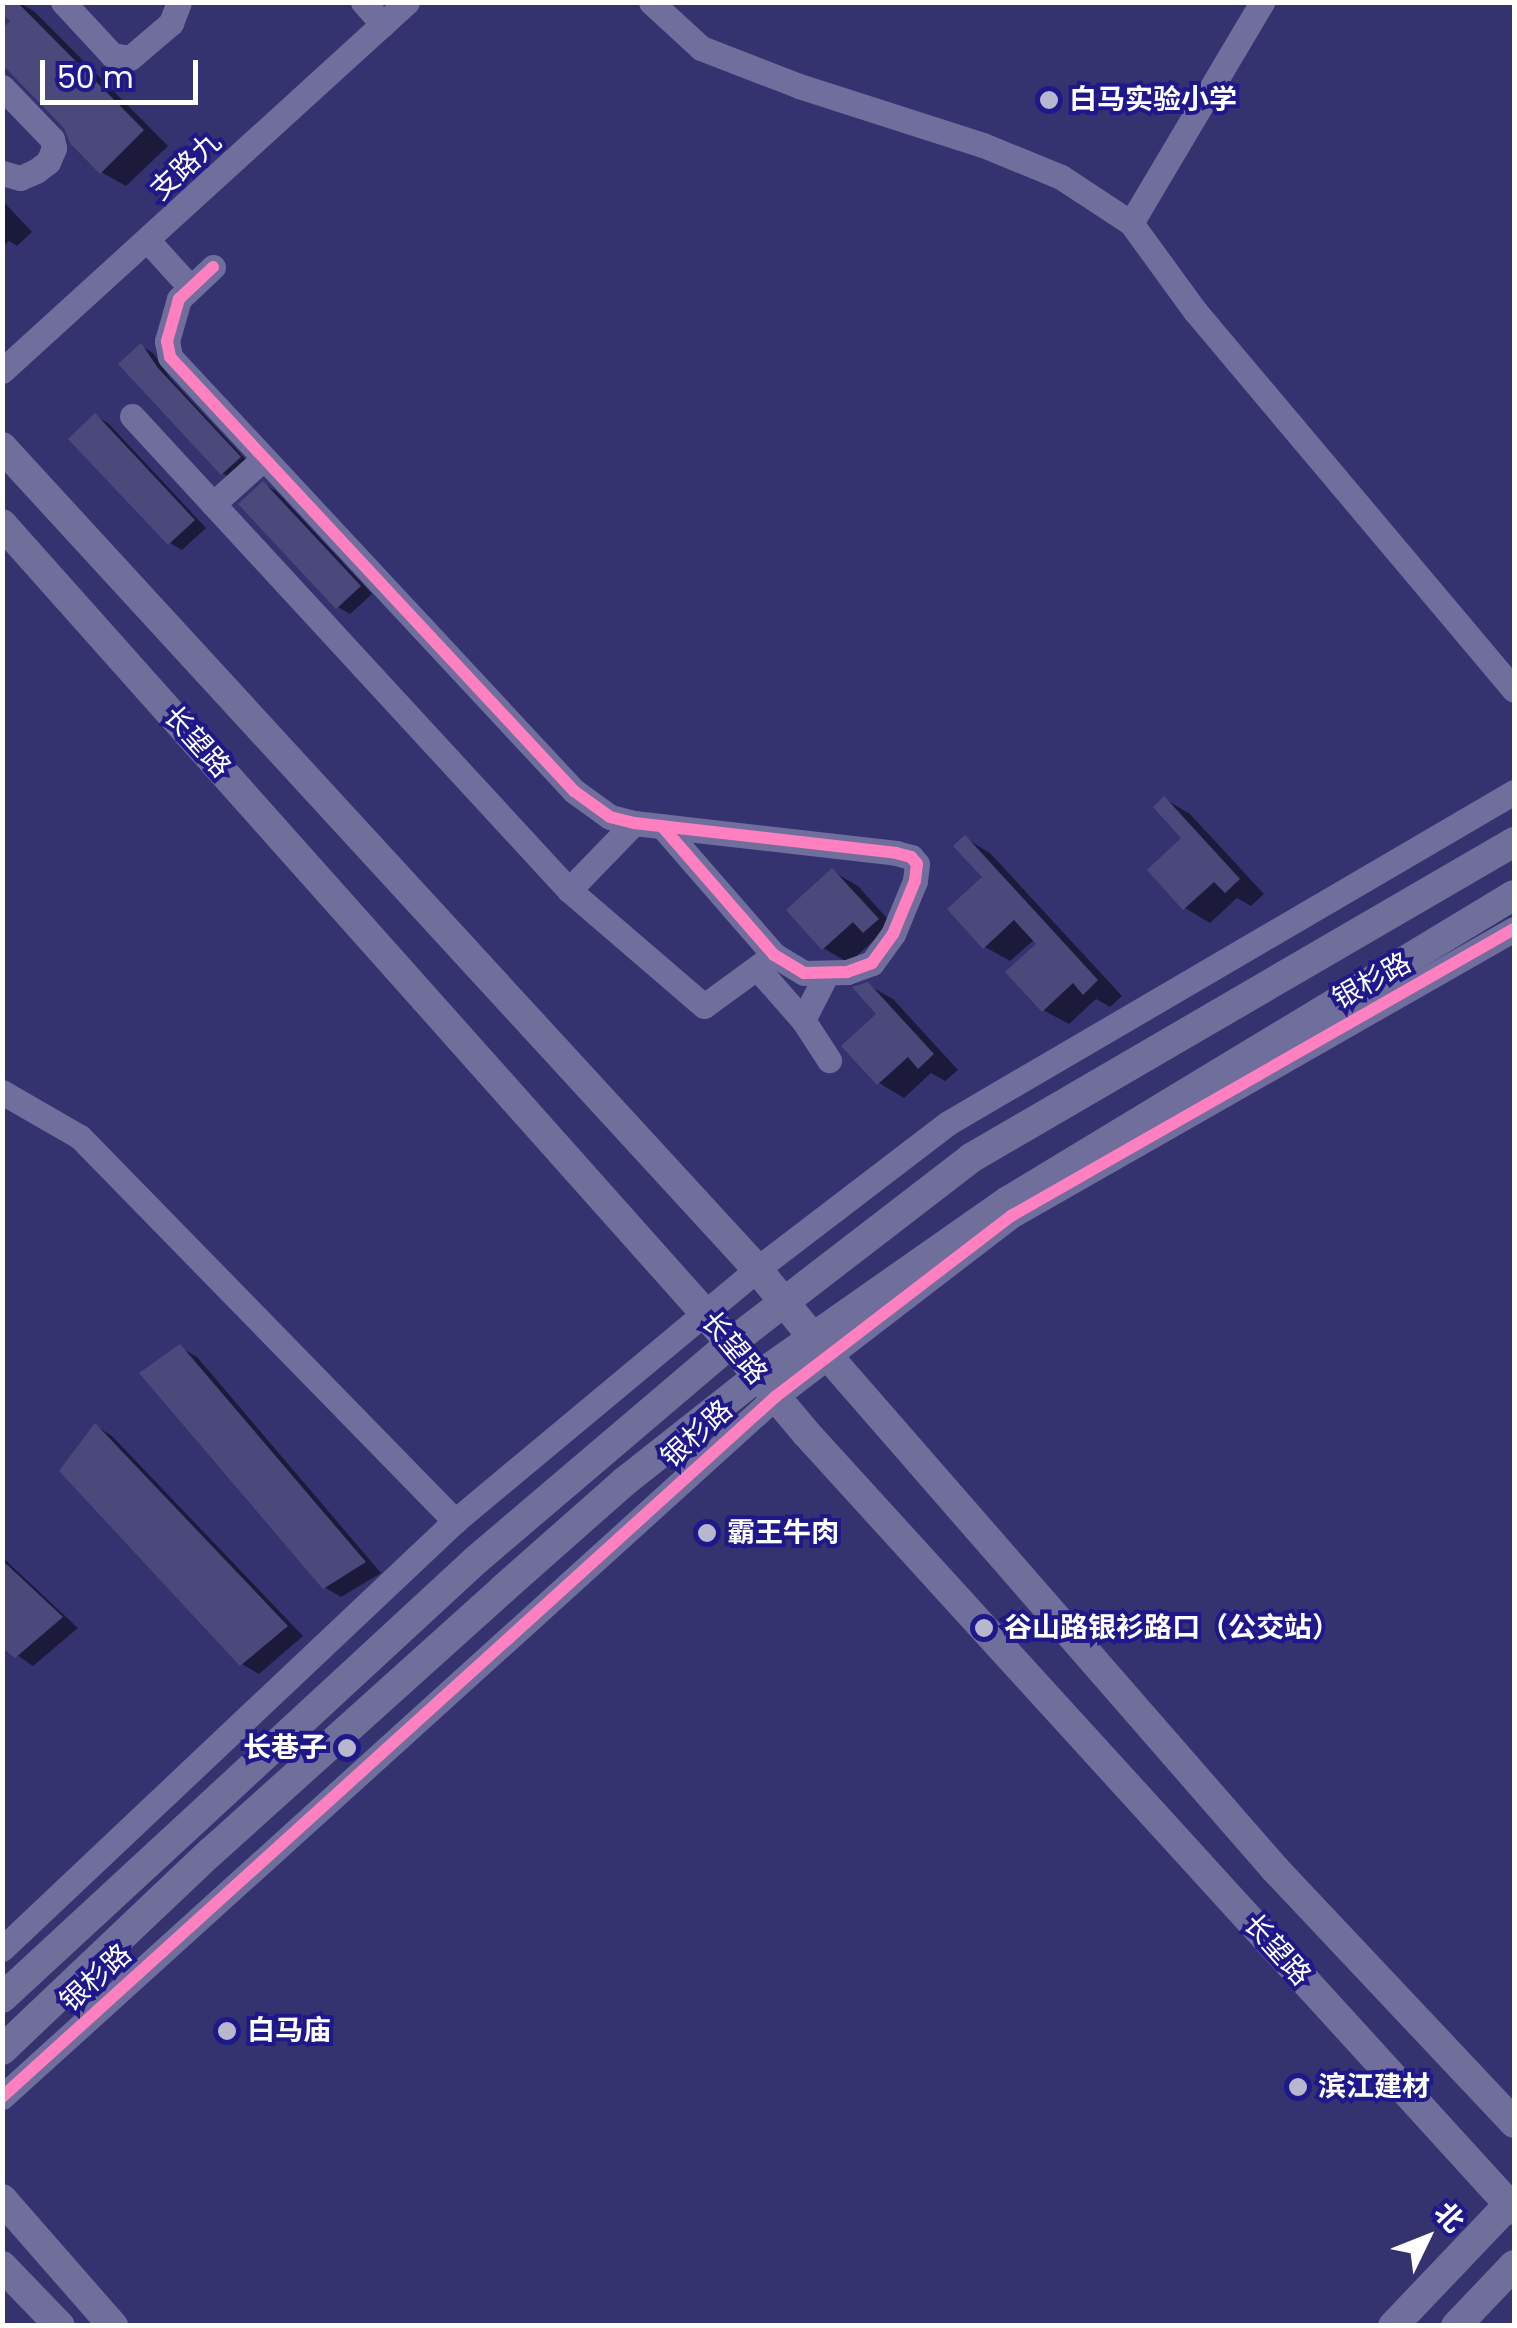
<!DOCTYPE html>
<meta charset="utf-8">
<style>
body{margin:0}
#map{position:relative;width:1517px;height:2328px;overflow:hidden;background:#353270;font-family:Poppins,"Noto Sans SC",sans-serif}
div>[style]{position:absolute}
.shadow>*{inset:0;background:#0007}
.building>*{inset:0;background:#4b497c}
.minor>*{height:25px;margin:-12.5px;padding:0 12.5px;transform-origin:12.5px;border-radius:12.5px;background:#706e9d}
.major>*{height:30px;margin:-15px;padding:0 15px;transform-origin:15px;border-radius:15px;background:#706e9b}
.cycleway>*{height:12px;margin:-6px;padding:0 6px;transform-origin:6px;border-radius:6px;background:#ff80c0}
.dots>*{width:28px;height:28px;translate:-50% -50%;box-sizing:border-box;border:5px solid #1e188a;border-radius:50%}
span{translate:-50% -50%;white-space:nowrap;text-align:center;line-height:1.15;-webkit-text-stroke:8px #1e188a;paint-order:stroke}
.poi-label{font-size:28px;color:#fff;font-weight:700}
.left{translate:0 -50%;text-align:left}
.right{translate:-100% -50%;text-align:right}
.street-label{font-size:28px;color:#fff}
.frame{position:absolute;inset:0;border:5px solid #fff;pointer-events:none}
.north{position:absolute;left:1377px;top:2188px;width:100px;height:100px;-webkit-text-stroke:8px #1e188a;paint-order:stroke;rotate:47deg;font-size:28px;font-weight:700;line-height:40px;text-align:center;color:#fff}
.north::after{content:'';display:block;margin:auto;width:35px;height:45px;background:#fff;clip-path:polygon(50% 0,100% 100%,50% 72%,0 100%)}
.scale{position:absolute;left:40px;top:60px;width:158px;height:45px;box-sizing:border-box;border:5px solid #fff;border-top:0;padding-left:12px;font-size:30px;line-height:35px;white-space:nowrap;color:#fff;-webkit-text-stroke:8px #1e188a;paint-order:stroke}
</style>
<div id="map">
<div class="shadow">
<i style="clip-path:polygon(5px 2px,18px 2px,35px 12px,168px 146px,126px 186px,101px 172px)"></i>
<i style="clip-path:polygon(2px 200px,32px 232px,17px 246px,9px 241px,2px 247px)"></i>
<i style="clip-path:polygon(141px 346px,153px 353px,170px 378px,251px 465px,234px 480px,222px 473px)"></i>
<i style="clip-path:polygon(95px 416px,108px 423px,206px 528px,182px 550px,170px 543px)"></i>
<i style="clip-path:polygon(263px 484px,276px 491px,372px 594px,350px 614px,338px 607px)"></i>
<i style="clip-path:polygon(1165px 799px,1190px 814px,1264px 894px,1251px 906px,1237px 898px,1210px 923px,1185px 908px,1185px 839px)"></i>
<i style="clip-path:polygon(965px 838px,990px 853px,1122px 996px,1110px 1007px,1096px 999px,1069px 1024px,1043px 1010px,1039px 944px,1035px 939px,1010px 961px,985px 947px,985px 877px)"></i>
<i style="clip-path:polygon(832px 871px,858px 886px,902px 935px,876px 938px,849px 963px,823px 948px)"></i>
<i style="clip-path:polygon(868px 985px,893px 999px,958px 1070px,945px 1081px,931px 1073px,904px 1098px,879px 1083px,844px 1046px,879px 1014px)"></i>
<i style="clip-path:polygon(180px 1347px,197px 1357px,381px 1573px,341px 1597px,324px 1587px)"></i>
<i style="clip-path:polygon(96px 1426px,112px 1436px,303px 1636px,259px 1674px,242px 1664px)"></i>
<i style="clip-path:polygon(2px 1557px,78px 1628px,33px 1666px,2px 1645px)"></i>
</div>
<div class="building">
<i style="clip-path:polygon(2px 2px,17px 2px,144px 130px,100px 174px,70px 143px,64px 128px,2px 64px,2px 29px,10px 21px,2px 14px)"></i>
<i style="clip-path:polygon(141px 343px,158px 368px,241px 457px,221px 475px,118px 364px)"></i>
<i style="clip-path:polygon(95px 413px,195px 520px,168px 545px,68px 439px)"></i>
<i style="clip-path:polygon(263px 481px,361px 586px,336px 609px,238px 504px)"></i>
<i style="clip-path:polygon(1164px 796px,1240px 879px,1225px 893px,1214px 882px,1183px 910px,1147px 870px,1181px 838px,1153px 807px)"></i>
<i style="clip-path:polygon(965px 835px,1098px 980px,1083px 995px,1073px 983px,1042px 1012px,1005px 972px,1036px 944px,1014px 920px,983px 949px,947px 909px,982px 877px,953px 846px)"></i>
<i style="clip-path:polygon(832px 868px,879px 919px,863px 933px,853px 922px,822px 950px,786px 910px)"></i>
<i style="clip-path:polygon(868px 982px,934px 1054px,918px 1069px,908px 1057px,877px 1085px,841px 1046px,876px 1014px,852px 987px)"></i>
<i style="clip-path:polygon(180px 1344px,366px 1562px,323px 1589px,139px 1373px)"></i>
<i style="clip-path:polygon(95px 1423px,288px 1626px,240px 1666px,59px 1471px)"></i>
<i style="clip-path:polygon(2px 1560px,63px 1617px,15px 1658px,2px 1648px)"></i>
</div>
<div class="minor">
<i style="left:63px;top:2px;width:72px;rotate:47.2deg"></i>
<i style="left:112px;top:55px;width:18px;rotate:9deg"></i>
<i style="left:130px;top:58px;width:54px;rotate:-40.5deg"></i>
<i style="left:171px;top:23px;width:22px;rotate:-69deg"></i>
<i style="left:363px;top:2px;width:30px;rotate:48deg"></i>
<i style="left:651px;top:2px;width:68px;rotate:42.6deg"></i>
<i style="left:701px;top:48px;width:105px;rotate:21.2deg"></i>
<i style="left:799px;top:86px;width:193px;rotate:17.8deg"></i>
<i style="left:983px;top:145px;width:84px;rotate:22.3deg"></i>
<i style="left:1061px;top:177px;width:84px;rotate:33.3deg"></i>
<i style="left:1131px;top:223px;width:109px;rotate:54deg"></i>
<i style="left:1195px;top:311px;width:495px;rotate:49.9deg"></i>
<i style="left:2px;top:87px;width:72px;rotate:46.1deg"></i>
<i style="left:52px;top:139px;width:9px;rotate:77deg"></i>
<i style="left:54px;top:148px;width:15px;rotate:113deg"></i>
<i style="left:48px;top:162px;width:15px;rotate:143deg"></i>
<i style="left:36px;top:171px;width:17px;rotate:156deg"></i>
<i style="left:20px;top:178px;width:19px;rotate:-164deg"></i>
<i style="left:1131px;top:223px;width:257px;rotate:-59.3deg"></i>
<i style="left:149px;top:242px;width:59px;rotate:47.7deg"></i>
<i style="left:213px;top:267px;width:47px;rotate:136.7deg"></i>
<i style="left:179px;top:299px;width:44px;rotate:105.9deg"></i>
<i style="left:167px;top:341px;width:16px;rotate:79deg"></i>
<i style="left:170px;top:357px;width:593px;rotate:47.05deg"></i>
<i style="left:574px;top:791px;width:44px;rotate:35.8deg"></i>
<i style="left:610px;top:817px;width:25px;rotate:14deg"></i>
<i style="left:634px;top:823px;width:264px;rotate:6.5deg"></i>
<i style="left:896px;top:853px;width:16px;rotate:15deg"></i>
<i style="left:911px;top:857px;width:9px;rotate:49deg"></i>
<i style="left:917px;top:864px;width:17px;rotate:97deg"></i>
<i style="left:915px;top:881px;width:57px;rotate:112.5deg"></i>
<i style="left:893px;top:934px;width:36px;rotate:126deg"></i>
<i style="left:872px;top:963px;width:27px;rotate:160deg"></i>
<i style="left:847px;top:972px;width:43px;rotate:178.7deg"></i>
<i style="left:804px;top:973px;width:35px;rotate:-149deg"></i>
<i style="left:774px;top:955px;width:171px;rotate:-131deg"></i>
<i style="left:2px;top:371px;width:548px;rotate:-42.34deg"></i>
<i style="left:132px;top:416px;width:645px;rotate:47.33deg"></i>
<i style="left:569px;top:890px;width:178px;rotate:40.7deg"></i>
<i style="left:704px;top:1006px;width:87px;rotate:-36.1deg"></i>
<i style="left:213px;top:504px;width:67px;rotate:-42deg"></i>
<i style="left:569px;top:890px;width:93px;rotate:-45.9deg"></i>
<i style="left:758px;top:969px;width:68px;rotate:48.6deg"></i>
<i style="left:803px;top:1020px;width:48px;rotate:57deg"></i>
<i style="left:803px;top:1020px;width:51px;rotate:-62.9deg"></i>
<i style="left:2px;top:1092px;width:90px;rotate:30deg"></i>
<i style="left:80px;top:1137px;width:537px;rotate:45.68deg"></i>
<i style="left:2px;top:1949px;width:623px;rotate:-43.37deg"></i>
<i style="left:455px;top:1521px;width:393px;rotate:-39.8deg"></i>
<i style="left:757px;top:1269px;width:240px;rotate:-37.4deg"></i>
<i style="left:948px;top:1123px;width:656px;rotate:-30.32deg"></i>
<i style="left:2px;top:2097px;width:1043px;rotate:-42.16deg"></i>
<i style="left:775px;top:1397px;width:297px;rotate:-37.5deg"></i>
<i style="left:1011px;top:1216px;width:579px;rotate:-29.71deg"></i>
</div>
<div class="major">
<i style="left:2px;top:447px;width:1116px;rotate:47.43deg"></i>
<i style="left:757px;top:1269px;width:112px;rotate:50.8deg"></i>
<i style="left:828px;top:1356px;width:680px;rotate:48.93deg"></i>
<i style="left:1275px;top:1869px;width:349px;rotate:46.7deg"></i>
<i style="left:2px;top:524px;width:1054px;rotate:48.31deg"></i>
<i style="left:703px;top:1311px;width:160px;rotate:49.8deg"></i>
<i style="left:806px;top:1433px;width:1051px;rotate:47.66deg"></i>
<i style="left:2px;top:1998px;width:645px;rotate:-42.74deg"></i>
<i style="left:476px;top:1560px;width:335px;rotate:-40.4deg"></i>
<i style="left:731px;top:1343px;width:303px;rotate:-37.6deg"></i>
<i style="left:971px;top:1158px;width:628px;rotate:-30.2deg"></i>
<i style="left:2px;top:2050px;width:288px;rotate:-43.5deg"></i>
<i style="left:211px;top:1852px;width:393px;rotate:-42deg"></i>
<i style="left:503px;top:1589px;width:162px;rotate:-41.5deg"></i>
<i style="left:624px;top:1482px;width:171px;rotate:-38.3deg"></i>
<i style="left:758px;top:1376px;width:305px;rotate:-35deg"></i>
<i style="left:1008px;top:1201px;width:591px;rotate:-31.16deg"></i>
<i style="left:2px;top:2199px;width:169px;rotate:48.8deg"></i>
<i style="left:2px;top:2266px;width:83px;rotate:46deg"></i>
<i style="left:1393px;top:2326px;width:168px;rotate:-46.4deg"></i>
<i style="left:1456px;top:2326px;width:84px;rotate:-46.4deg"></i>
</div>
<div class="cycleway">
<i style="left:213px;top:267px;width:47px;rotate:136.7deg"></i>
<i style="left:179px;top:299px;width:44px;rotate:105.9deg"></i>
<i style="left:167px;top:341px;width:16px;rotate:79deg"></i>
<i style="left:170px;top:357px;width:593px;rotate:47.05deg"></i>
<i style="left:574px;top:791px;width:44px;rotate:35.8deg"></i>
<i style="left:610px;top:817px;width:25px;rotate:14deg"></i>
<i style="left:634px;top:823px;width:264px;rotate:6.5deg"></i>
<i style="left:896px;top:853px;width:16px;rotate:15deg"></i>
<i style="left:911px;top:857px;width:9px;rotate:49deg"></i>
<i style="left:917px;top:864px;width:17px;rotate:97deg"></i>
<i style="left:915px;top:881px;width:57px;rotate:112.5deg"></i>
<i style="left:893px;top:934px;width:36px;rotate:126deg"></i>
<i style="left:872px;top:963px;width:27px;rotate:160deg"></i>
<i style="left:847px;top:972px;width:43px;rotate:178.7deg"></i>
<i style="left:804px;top:973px;width:35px;rotate:-149deg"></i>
<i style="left:774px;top:955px;width:171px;rotate:-131deg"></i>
<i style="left:2px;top:2097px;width:1043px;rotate:-42.16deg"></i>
<i style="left:775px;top:1397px;width:297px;rotate:-37.5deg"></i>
<i style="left:1011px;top:1216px;width:579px;rotate:-29.71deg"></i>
</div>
<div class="dots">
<i style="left:1049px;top:100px;background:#b8b7cd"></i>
<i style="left:707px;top:1533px;background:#b8b7cd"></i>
<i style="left:984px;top:1628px;background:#b8b7cd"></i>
<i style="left:347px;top:1748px;background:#b8b7cd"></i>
<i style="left:227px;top:2031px;background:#b8b7cd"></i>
<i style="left:1298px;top:2087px;background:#b8b7cd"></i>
</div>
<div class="poi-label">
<span class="left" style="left:1069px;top:100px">白马实验小学</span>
<span class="left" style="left:727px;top:1533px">霸王牛肉</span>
<span class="left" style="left:1004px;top:1628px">谷山路银衫路口（公交站）</span>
<span class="right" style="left:327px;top:1748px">长巷子</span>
<span class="left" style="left:247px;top:2031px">白马庙</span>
<span class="left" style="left:1318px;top:2087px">滨江建材</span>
</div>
<div class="street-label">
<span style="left:186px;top:166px;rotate:-43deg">支路九</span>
<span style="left:197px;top:742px;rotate:48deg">长望路</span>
<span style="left:1372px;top:981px;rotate:-29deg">银杉路</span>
<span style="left:734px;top:1348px;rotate:50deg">长望路</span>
<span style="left:697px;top:1434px;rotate:-42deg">银杉路</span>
<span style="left:1277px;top:1950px;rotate:48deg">长望路</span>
<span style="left:96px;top:1978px;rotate:-42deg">银杉路</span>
</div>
<div class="frame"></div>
<div class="north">北</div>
<div class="scale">50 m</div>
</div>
